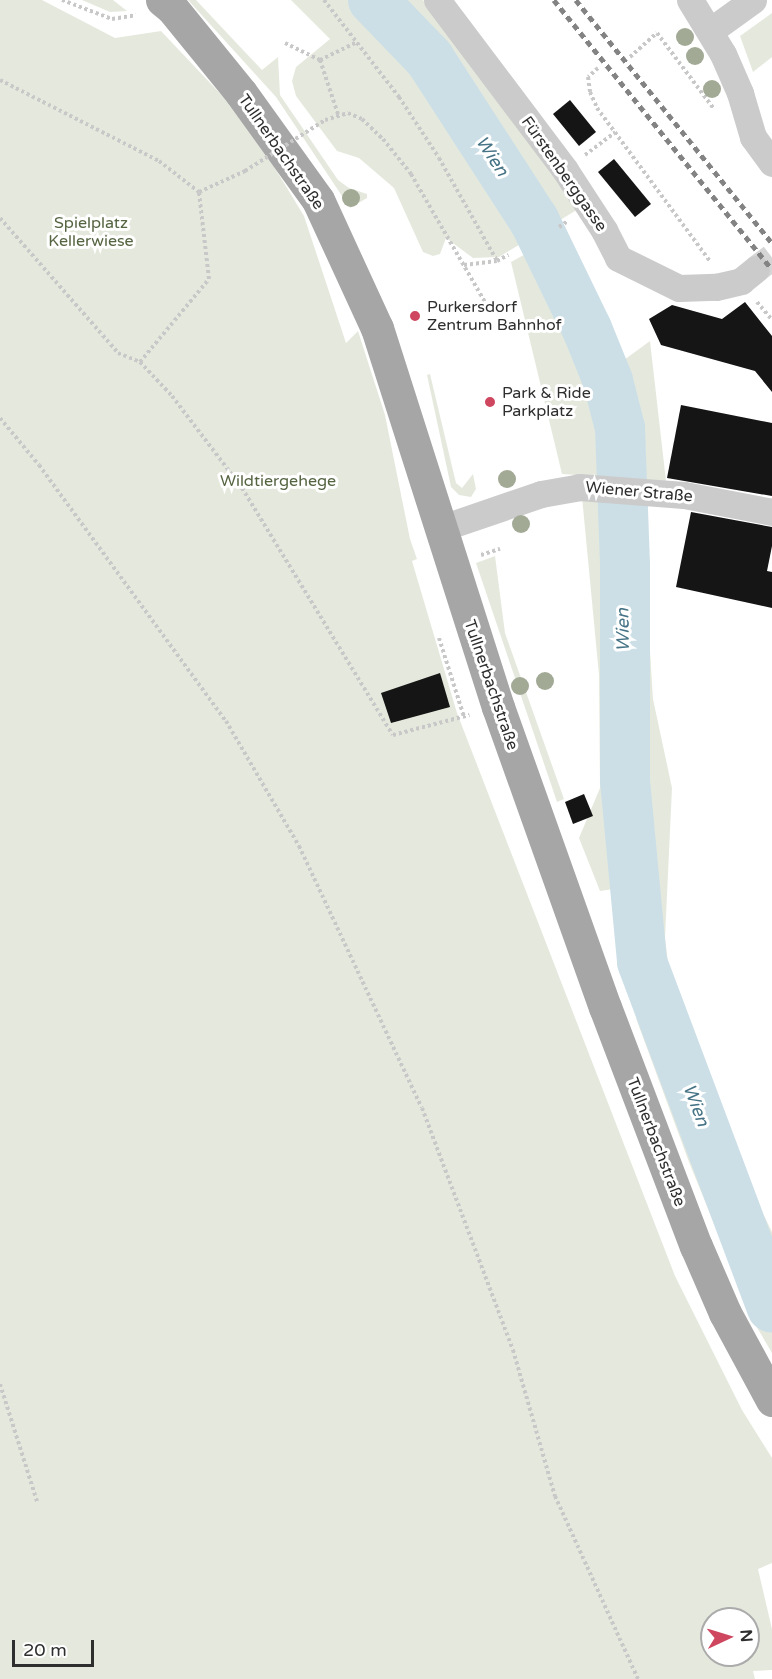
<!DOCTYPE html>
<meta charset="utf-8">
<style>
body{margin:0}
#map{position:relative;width:772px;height:1679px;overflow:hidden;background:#fff;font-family:"Varela Round",sans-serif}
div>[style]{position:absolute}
.green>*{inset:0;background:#e5e9dd}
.river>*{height:50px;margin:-25px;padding:0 25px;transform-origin:25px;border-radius:25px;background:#ccdfe7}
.building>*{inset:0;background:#151515}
.minor-tunnel>*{height:27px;margin-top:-13.5px;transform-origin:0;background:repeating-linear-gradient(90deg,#d5d5d5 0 27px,transparent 0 41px)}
.path>*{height:4px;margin-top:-2px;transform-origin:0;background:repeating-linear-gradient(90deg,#c8c8c8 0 3px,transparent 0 6px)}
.minor>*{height:27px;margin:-13.5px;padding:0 13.5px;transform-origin:13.5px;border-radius:13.5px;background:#cbcbcb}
.major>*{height:33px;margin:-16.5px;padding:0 16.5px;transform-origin:16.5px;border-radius:16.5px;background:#a6a6a6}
.rail>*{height:4.5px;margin-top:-2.25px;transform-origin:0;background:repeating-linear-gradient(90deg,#838383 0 6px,transparent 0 10.5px)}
.path-bridge>*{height:4px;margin-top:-2px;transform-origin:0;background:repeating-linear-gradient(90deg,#c8c8c8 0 3px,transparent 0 6px)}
.trees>*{width:18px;height:18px;margin:-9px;border-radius:50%;background:#a2aa96}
.dots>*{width:16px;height:16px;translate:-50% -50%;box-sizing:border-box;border:3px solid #fff;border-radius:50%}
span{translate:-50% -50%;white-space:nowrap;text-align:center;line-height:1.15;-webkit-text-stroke:6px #fff;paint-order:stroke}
.street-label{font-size:16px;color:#2e2e2e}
.park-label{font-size:16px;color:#556441}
.poi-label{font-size:16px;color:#2e2e2e}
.left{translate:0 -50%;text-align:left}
.water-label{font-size:18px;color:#467486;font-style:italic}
.north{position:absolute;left:700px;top:1607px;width:60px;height:60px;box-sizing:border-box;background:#fff;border:2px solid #ababab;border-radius:50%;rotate:86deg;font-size:16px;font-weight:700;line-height:24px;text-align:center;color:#2e2e2e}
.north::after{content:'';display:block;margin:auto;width:21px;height:27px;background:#cf465f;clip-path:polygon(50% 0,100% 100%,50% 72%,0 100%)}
.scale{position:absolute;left:12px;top:1640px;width:82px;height:27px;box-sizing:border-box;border:3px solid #2e2e2e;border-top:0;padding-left:8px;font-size:18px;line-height:21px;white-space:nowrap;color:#2e2e2e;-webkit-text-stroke:4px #fff;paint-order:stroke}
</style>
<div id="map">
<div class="green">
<i style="clip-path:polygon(evenodd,0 0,42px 0,115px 38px,161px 31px,247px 122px,304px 216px,346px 343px,358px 331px,385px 415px,410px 539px,417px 559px,412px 561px,457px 713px,675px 1276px,742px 1410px,772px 1458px,772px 1563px,758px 1569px,772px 1629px,772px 1670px,753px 1671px,755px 1679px,0 1679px,0 0,712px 1619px,748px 1619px,748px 1655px,712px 1655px,712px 1619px)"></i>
<i style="clip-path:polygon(82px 0,113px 0,127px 11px,110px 12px)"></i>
<i style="clip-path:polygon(188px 0,196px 0,262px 70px,278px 57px,280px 95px,338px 180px,349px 188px,367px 194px,367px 198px,350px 208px,276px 97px)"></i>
<i style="clip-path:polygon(291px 0,423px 0,580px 208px,499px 257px,473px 258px,446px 238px,440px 254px,433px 256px,423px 252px,394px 188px,359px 158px,337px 151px,296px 96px,292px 81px,296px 67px,330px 39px)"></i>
<i style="clip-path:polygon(772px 13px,772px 57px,753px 72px,740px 36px)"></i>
<i style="clip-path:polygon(562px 234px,624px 360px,650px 341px,666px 481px,562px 474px,511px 262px)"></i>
<i style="clip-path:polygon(430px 374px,456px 483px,462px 488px,473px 474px,476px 489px,471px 497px,459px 495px,451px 487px,427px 375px)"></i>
<i style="clip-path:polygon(582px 497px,641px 507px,653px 699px,672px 788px,665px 938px,670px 979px,717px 1121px,772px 1232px,772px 1353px,755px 1324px,689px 1162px,637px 1021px,622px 955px,614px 889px,600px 891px,579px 838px,600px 788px,599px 675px)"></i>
<i style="clip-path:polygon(495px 556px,505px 633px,564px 799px,557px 802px,476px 563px)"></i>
</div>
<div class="river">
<i style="left:373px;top:0;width:81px;rotate:46deg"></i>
<i style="left:429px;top:58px;width:193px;rotate:57.1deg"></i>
<i style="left:534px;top:220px;width:121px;rotate:64.1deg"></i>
<i style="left:587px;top:329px;width:56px;rotate:68deg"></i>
<i style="left:608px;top:381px;width:49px;rotate:75.7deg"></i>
<i style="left:620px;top:428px;width:137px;rotate:87.9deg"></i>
<i style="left:625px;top:565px;width:216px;rotate:90deg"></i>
<i style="left:625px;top:781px;width:182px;rotate:84.6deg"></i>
<i style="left:642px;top:962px;width:369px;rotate:69.4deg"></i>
</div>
<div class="building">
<i style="clip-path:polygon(570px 100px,596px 132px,579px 146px,553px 114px)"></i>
<i style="clip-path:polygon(614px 159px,651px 204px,635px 217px,598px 172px)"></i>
<i style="clip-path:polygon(745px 302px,772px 336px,772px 392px,755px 371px,661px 345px,649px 319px,672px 305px,722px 319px)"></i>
<i style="clip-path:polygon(681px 405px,772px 423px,772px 496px,667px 478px)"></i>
<i style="clip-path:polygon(691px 512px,772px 527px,772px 546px,767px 571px,772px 572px,772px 608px,676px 587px)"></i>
<i style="clip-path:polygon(440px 673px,450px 707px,391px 723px,381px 693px)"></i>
<i style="clip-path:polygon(584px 794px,593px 816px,573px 824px,565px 802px)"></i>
</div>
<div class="minor-tunnel">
<i style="left:756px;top:269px;width:20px;rotate:-37deg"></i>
</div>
<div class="path">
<i style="left:62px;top:0;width:53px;rotate:20.8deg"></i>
<i style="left:112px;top:19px;width:24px;rotate:-9deg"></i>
<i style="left:324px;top:0;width:123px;rotate:52.3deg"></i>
<i style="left:399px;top:97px;width:73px;rotate:56.7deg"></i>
<i style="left:439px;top:158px;width:118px;rotate:60.6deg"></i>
<i style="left:285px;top:43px;width:39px;rotate:26deg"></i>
<i style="left:320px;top:60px;width:41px;rotate:-25.9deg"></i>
<i style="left:630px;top:57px;width:36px;rotate:-42deg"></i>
<i style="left:657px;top:33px;width:95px;rotate:53.1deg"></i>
<i style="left:320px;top:60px;width:57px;rotate:71.6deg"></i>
<i style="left:598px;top:68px;width:13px;rotate:138deg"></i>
<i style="left:588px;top:77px;width:15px;rotate:82deg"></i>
<i style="left:590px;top:92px;width:17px;rotate:66deg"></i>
<i style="left:597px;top:108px;width:190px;rotate:53.6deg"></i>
<i style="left:0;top:80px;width:178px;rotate:27deg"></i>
<i style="left:159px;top:161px;width:51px;rotate:37.8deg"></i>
<i style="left:199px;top:192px;width:51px;rotate:-24.5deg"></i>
<i style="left:325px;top:120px;width:24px;rotate:-17deg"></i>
<i style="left:348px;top:113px;width:15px;rotate:23deg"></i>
<i style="left:362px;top:119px;width:29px;rotate:44deg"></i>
<i style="left:383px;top:139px;width:45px;rotate:51.3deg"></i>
<i style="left:411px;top:174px;width:156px;rotate:60deg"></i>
<i style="left:585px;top:155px;width:38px;rotate:-37deg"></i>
<i style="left:0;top:218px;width:179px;rotate:48.8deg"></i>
<i style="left:118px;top:353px;width:24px;rotate:22deg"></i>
<i style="left:140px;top:362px;width:47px;rotate:46.7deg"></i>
<i style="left:172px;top:396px;width:116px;rotate:52.7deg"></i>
<i style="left:242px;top:488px;width:289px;rotate:58.6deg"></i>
<i style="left:393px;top:735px;width:79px;rotate:-14.7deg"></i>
<i style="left:559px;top:227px;width:11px;rotate:-34deg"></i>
<i style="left:464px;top:265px;width:33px;rotate:-7deg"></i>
<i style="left:497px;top:261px;width:13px;rotate:-29deg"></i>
<i style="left:757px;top:302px;width:23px;rotate:50deg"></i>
<i style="left:140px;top:362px;width:108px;rotate:-50.3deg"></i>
<i style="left:209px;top:279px;width:88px;rotate:-96.6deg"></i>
<i style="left:0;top:418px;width:61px;rotate:50.3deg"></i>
<i style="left:39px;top:465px;width:317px;rotate:53.9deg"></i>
<i style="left:226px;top:721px;width:145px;rotate:59.7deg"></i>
<i style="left:299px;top:846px;width:289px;rotate:64.9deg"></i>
<i style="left:422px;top:1108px;width:259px;rotate:69.4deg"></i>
<i style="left:513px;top:1350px;width:152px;rotate:74deg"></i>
<i style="left:555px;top:1496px;width:201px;rotate:65.6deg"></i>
<i style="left:481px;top:555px;width:20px;rotate:-18deg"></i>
<i style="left:439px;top:638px;width:83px;rotate:72.4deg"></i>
<i style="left:0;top:1384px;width:123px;rotate:72.5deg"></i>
</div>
<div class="minor">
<i style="left:437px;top:0;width:213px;rotate:53deg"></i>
<i style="left:565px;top:170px;width:72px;rotate:57deg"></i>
<i style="left:604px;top:230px;width:31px;rotate:63deg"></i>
<i style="left:618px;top:258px;width:68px;rotate:26.2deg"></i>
<i style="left:679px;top:288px;width:37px;rotate:-2deg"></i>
<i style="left:716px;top:287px;width:26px;rotate:-13deg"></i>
<i style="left:741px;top:281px;width:19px;rotate:-39deg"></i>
<i style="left:690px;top:0;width:63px;rotate:58.6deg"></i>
<i style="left:723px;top:54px;width:43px;rotate:66.4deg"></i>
<i style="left:740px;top:93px;width:46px;rotate:73.5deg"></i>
<i style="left:753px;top:137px;width:32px;rotate:54deg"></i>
<i style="left:710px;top:31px;width:53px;rotate:-35.8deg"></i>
<i style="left:439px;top:529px;width:108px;rotate:-18.9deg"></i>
<i style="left:541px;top:494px;width:39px;rotate:-10deg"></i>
<i style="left:579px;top:487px;width:105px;rotate:4.4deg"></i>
<i style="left:684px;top:495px;width:90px;rotate:10.9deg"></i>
</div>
<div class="major">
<i style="left:162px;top:0;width:13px;rotate:39deg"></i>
<i style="left:172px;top:8px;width:109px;rotate:50.9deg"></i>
<i style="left:241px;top:93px;width:132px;rotate:54.3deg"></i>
<i style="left:318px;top:200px;width:141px;rotate:65.3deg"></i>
<i style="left:377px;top:328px;width:398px;rotate:72.3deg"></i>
<i style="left:498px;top:707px;width:319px;rotate:70.4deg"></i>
<i style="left:605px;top:1007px;width:256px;rotate:69.2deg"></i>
<i style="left:696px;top:1246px;width:73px;rotate:66.6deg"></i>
<i style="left:725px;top:1313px;width:99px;rotate:61.6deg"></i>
</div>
<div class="rail">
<i style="left:554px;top:0;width:346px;rotate:51deg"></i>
<i style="left:576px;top:0;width:312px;rotate:51.1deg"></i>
</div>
<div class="path-bridge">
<i style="left:245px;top:171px;width:95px;rotate:-32.5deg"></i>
</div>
<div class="trees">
<i style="left:685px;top:37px"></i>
<i style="left:695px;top:56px"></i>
<i style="left:712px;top:89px"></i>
<i style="left:351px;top:198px"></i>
<i style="left:507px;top:479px"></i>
<i style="left:521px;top:524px"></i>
<i style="left:545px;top:681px"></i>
<i style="left:520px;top:686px"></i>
</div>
<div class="dots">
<i style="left:415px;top:316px;background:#cf465f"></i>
<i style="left:490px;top:402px;background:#cf465f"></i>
</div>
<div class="street-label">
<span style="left:281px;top:152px;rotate:55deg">Tullnerbachstraße</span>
<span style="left:564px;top:174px;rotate:55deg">Fürstenberggasse</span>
<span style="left:639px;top:492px;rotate:5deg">Wiener Straße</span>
<span style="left:491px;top:685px;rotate:71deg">Tullnerbachstraße</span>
<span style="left:656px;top:1142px;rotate:69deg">Tullnerbachstraße</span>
</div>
<div class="park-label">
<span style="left:91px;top:232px">Spielplatz<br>Kellerwiese</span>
<span style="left:278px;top:481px">Wildtiergehege</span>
</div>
<div class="poi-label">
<span class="left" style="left:427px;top:316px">Purkersdorf<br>Zentrum Bahnhof</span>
<span class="left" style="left:502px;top:402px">Park &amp; Ride<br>Parkplatz</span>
</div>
<div class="water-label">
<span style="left:492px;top:156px;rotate:57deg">Wien</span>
<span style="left:623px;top:630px;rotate:-91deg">Wien</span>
<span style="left:696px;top:1105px;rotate:69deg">Wien</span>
</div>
<div class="north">N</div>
<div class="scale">20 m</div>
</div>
